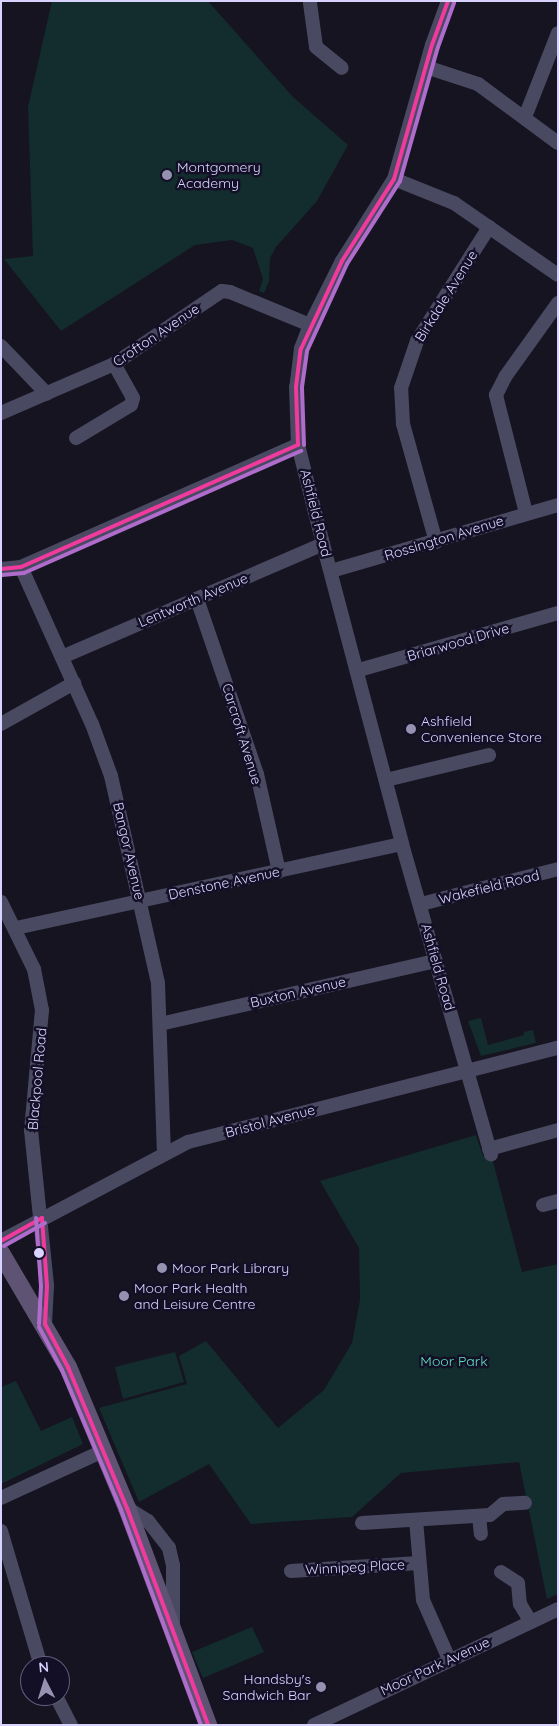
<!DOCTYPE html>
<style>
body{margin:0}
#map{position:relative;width:559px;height:1726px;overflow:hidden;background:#161421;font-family:Quicksand,sans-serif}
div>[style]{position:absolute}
.green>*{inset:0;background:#132c2d}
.minor>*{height:14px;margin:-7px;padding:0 7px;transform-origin:7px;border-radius:7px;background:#4a4962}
.major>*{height:18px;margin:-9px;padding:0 9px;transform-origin:9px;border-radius:9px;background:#5e5373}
.bus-1>*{height:4px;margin:-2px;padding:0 2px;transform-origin:2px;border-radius:2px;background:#f13a9d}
.bus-2>*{height:4px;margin:-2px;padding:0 2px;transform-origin:2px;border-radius:2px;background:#b06ccc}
.dots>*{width:14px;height:14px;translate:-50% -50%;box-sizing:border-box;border:2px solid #130f26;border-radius:50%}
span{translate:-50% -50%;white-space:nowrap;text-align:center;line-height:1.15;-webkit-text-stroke:5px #130f26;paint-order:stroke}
.poi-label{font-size:14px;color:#d9d4ff}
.left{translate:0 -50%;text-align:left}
.right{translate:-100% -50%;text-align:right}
.street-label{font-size:14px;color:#d9d4ff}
.park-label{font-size:14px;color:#5fe0c0}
.frame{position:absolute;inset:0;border:2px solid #d9d4ff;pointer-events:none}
.north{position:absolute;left:20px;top:1656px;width:50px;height:50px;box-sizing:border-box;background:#130f26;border:1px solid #625e7d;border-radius:50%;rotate:355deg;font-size:14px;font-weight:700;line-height:20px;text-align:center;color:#d9d4ff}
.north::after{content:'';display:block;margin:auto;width:18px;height:22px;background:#9591b1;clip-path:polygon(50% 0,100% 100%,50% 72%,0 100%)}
</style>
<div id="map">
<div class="green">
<i style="clip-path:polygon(52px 1px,208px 1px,292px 96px,348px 145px,317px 201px,276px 247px,270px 258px,269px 281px,264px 293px,259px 291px,263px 279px,253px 248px,232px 240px,195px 245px,61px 331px,4px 259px,33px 256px,28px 107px)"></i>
<i style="clip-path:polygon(481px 1018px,488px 1045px,524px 1035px,524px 1032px,533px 1030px,536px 1043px,481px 1056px,468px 1021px)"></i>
<i style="clip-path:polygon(476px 1135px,483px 1156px,491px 1154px,522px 1272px,558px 1264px,558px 1594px,547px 1599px,519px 1462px,401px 1473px,352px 1517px,251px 1524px,209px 1464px,139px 1502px,99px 1408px,187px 1384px,179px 1356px,206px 1341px,278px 1428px,324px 1390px,352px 1343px,360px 1300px,359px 1248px,320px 1181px)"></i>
<i style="clip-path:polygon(175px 1352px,184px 1382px,123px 1399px,115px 1367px)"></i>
<i style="clip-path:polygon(16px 1381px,41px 1431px,72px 1417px,83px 1444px,1px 1484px,1px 1387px)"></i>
<i style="clip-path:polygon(252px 1627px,264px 1652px,203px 1678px,192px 1652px)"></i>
</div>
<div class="minor">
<i style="left:448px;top:1px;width:47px;rotate:110deg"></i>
<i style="left:432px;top:45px;width:139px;rotate:105.8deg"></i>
<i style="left:394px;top:179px;width:97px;rotate:122.4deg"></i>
<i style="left:342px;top:261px;width:72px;rotate:116.6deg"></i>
<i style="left:310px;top:325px;width:26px;rotate:111deg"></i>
<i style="left:301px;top:349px;width:38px;rotate:97deg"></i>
<i style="left:296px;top:387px;width:58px;rotate:88deg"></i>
<i style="left:298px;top:445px;width:102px;rotate:75.8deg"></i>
<i style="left:323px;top:544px;width:310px;rotate:75.2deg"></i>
<i style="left:402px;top:844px;width:323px;rotate:74deg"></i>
<i style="left:310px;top:3px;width:44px;rotate:82.2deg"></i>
<i style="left:316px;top:47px;width:33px;rotate:39deg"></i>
<i style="left:426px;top:67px;width:55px;rotate:18.1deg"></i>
<i style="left:478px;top:84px;width:99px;rotate:36.4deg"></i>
<i style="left:525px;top:117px;width:90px;rotate:-68.6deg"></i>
<i style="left:394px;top:179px;width:65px;rotate:21.8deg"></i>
<i style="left:454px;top:203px;width:126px;rotate:34.7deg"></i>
<i style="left:1px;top:346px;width:66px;rotate:46.2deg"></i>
<i style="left:1px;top:413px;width:123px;rotate:-23.4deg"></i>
<i style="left:114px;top:364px;width:130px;rotate:-34.1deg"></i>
<i style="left:222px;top:291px;width:8px;rotate:7deg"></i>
<i style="left:230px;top:292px;width:87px;rotate:22.4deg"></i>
<i style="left:76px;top:438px;width:64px;rotate:-31deg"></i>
<i style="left:131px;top:405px;width:7px;rotate:-74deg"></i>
<i style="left:133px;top:398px;width:39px;rotate:-119deg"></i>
<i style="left:526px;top:513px;width:122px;rotate:-104.3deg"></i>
<i style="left:496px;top:395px;width:20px;rotate:-63deg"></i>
<i style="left:505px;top:377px;width:91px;rotate:-54.4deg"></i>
<i style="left:436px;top:542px;width:123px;rotate:-105.6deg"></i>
<i style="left:403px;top:424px;width:36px;rotate:-93deg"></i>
<i style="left:401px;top:388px;width:50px;rotate:-71.2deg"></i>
<i style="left:417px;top:341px;width:135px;rotate:-57.7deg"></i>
<i style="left:21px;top:567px;width:172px;rotate:65.7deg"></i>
<i style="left:92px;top:724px;width:55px;rotate:69.9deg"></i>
<i style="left:111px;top:776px;width:212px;rotate:77.2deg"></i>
<i style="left:158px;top:983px;width:170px;rotate:88deg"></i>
<i style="left:1px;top:569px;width:20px;rotate:-6deg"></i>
<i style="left:21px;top:567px;width:303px;rotate:-23.8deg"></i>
<i style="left:331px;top:571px;width:236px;rotate:-16.2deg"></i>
<i style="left:197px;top:599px;width:185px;rotate:71.1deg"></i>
<i style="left:257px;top:774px;width:100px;rotate:77.3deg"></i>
<i style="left:62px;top:657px;width:284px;rotate:-23.4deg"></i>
<i style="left:359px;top:670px;width:207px;rotate:-16deg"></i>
<i style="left:1px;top:724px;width:84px;rotate:-29.3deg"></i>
<i style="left:386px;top:780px;width:106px;rotate:-13.6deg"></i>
<i style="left:1px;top:902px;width:75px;rotate:63.8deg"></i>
<i style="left:34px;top:969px;width:42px;rotate:79deg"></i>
<i style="left:42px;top:1010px;width:121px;rotate:95.2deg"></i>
<i style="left:31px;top:1130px;width:157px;rotate:84.1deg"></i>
<i style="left:47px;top:1286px;width:38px;rotate:93deg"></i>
<i style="left:421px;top:904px;width:141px;rotate:-14.3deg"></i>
<i style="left:16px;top:928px;width:395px;rotate:-12.3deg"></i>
<i style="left:160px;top:1024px;width:283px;rotate:-12.9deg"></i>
<i style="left:489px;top:1149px;width:72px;rotate:-15.4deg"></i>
<i style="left:543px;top:1205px;width:16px;rotate:-15deg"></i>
<i style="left:1px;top:1241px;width:212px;rotate:-27.9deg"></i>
<i style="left:188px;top:1142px;width:382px;rotate:-14.3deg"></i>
<i style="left:1px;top:1498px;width:112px;rotate:-24.7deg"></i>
<i style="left:127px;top:1508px;width:25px;rotate:32deg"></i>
<i style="left:148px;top:1521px;width:34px;rotate:52deg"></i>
<i style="left:169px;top:1548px;width:17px;rotate:77deg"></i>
<i style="left:173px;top:1565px;width:58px;rotate:90deg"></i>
<i style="left:479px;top:1516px;width:18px;rotate:84deg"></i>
<i style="left:416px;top:1520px;width:80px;rotate:85deg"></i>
<i style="left:423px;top:1600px;width:64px;rotate:66.2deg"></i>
<i style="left:362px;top:1523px;width:128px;rotate:-3.6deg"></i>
<i style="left:490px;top:1515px;width:17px;rotate:-40deg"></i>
<i style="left:503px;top:1504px;width:22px;rotate:-3deg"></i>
<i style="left:1px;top:1531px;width:141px;rotate:73.5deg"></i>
<i style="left:291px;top:1571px;width:128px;rotate:-3.6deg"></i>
<i style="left:501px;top:1572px;width:20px;rotate:33deg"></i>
<i style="left:518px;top:1583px;width:21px;rotate:85deg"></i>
<i style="left:520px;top:1604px;width:21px;rotate:59deg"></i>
<i style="left:56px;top:1696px;width:33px;rotate:63deg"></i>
<i style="left:314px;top:1725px;width:270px;rotate:-25.4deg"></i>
</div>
<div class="major">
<i style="left:1px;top:1253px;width:132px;rotate:59.6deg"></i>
<i style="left:68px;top:1367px;width:153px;rotate:67.3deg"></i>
<i style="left:127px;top:1508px;width:232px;rotate:69.5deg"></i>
</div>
<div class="bus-1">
<i style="left:298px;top:445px;width:58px;rotate:-92deg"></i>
<i style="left:296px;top:387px;width:38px;rotate:-83deg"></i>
<i style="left:301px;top:349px;width:97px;rotate:-65deg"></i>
<i style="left:342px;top:261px;width:97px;rotate:-57.6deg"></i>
<i style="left:394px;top:179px;width:139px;rotate:-74.2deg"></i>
<i style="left:432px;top:45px;width:47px;rotate:-70deg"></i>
<i style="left:1px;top:569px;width:20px;rotate:-6deg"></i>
<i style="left:21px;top:567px;width:303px;rotate:-23.8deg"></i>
<i style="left:42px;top:1218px;width:68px;rotate:85.8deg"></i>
<i style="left:47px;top:1286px;width:38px;rotate:93deg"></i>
<i style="left:1px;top:1241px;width:47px;rotate:-29.3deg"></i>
<i style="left:45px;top:1324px;width:49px;rotate:61.9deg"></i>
<i style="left:68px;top:1367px;width:153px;rotate:67.3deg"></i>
<i style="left:127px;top:1508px;width:232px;rotate:69.5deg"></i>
</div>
<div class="bus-2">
<i style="left:304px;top:445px;width:58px;rotate:-92deg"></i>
<i style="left:302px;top:387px;width:36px;rotate:-82deg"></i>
<i style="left:307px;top:351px;width:96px;rotate:-65.3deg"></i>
<i style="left:347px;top:264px;width:98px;rotate:-57.4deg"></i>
<i style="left:400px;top:181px;width:139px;rotate:-74.2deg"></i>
<i style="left:438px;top:47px;width:47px;rotate:-70deg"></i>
<i style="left:2px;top:575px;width:22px;rotate:-5deg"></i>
<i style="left:24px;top:573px;width:303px;rotate:-23.8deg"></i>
<i style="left:36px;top:1218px;width:68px;rotate:85.8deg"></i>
<i style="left:41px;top:1286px;width:38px;rotate:93deg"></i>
<i style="left:4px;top:1246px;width:47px;rotate:-29.3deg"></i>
<i style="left:39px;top:1327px;width:49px;rotate:61.9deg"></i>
<i style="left:62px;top:1370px;width:152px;rotate:67.1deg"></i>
<i style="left:121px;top:1510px;width:229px;rotate:69.6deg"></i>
</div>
<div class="dots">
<i style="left:167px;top:175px;background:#9591b1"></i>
<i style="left:411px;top:729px;background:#9591b1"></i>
<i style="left:39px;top:1253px;background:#d9d4ff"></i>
<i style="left:162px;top:1268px;background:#9591b1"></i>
<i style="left:124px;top:1296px;background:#9591b1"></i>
<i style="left:321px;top:1687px;background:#9591b1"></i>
</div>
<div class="poi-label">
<span class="left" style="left:177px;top:175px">Montgomery<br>Academy</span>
<span class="left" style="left:421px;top:729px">Ashfield<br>Convenience Store</span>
<span class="left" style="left:172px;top:1268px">Moor Park Library</span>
<span class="left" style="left:134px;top:1296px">Moor Park Health<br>and Leisure Centre</span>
<span class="right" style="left:311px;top:1687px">Handsby's<br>Sandwich Bar</span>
</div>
<div class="street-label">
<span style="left:446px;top:296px;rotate:-58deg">Birkdale Avenue</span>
<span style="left:156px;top:335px;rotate:-34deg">Crofton Avenue</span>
<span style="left:316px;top:513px;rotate:76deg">Ashfield Road</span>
<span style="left:444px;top:538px;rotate:-17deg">Rossington Avenue</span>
<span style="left:193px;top:600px;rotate:-23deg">Lentworth Avenue</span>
<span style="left:458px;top:642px;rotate:-16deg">Briarwood Drive</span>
<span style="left:242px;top:734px;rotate:73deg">Carcroft Avenue</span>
<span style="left:129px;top:851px;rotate:77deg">Bangor Avenue</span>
<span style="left:224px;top:883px;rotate:-12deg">Denstone Avenue</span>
<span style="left:489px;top:887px;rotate:-14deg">Wakefield Road</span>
<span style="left:438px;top:967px;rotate:74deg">Ashfield Road</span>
<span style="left:298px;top:992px;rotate:-13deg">Buxton Avenue</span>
<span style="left:37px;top:1079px;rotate:-85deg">Blackpool Road</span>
<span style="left:270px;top:1121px;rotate:-15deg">Bristol Avenue</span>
<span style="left:355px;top:1567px;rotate:-3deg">Winnipeg Place</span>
<span style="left:435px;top:1666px;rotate:-25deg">Moor Park Avenue</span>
</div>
<div class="park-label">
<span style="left:454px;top:1361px">Moor Park</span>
</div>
<div class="frame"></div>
<div class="north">N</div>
</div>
